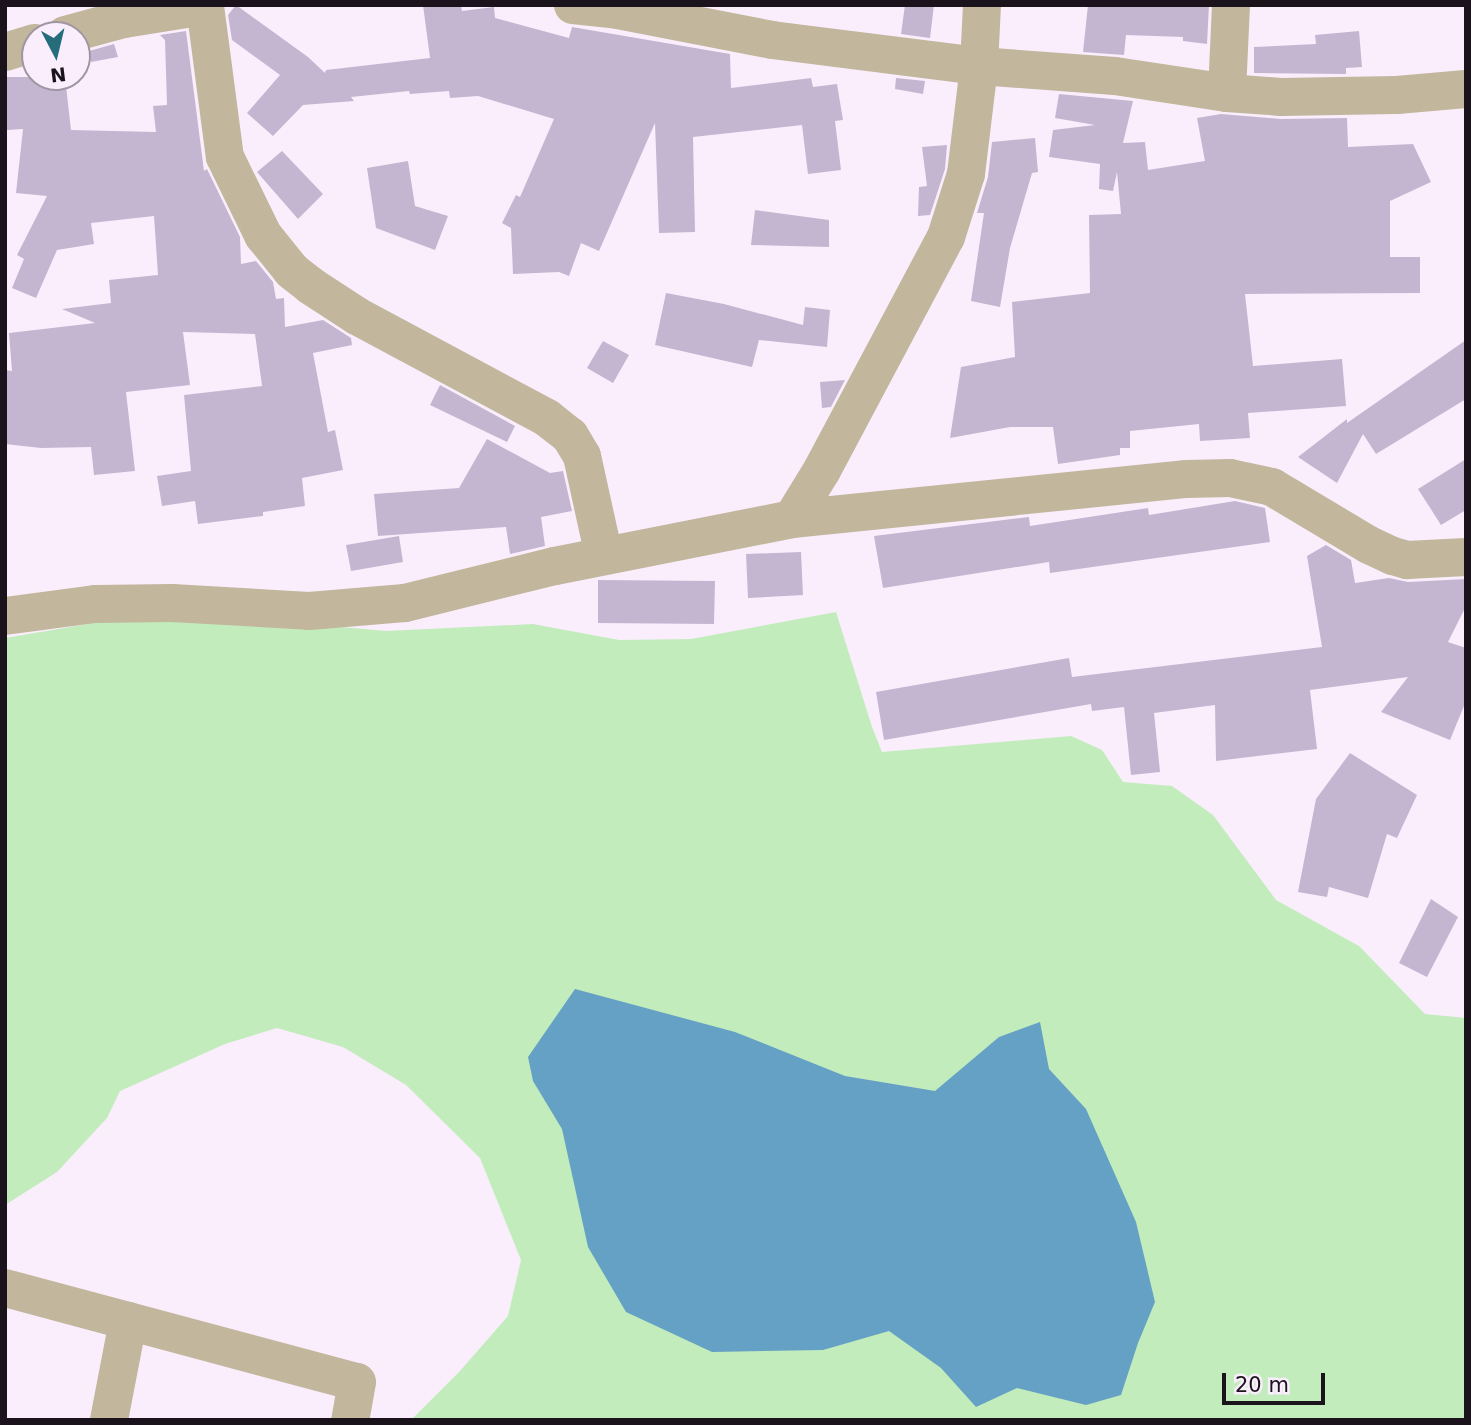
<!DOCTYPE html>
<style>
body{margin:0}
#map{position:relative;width:1471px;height:1425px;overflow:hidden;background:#faeefd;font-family:"DejaVu Sans",sans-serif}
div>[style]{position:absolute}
.green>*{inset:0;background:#c2ecbc}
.water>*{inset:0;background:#65a0c5}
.building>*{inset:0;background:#c4b6d0}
.minor>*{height:38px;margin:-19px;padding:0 19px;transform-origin:19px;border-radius:19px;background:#c2b69d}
span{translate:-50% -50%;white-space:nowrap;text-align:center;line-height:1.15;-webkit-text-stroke:7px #faeefd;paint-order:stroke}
.frame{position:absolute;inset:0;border:7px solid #1a131b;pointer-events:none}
.north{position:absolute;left:21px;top:21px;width:70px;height:70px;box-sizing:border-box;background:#faeefd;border:2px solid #a096a3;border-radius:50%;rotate:173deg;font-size:19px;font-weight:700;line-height:28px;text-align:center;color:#1a131b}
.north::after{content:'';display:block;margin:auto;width:24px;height:32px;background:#266d7b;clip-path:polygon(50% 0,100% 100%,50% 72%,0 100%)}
.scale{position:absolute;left:1222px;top:1373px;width:103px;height:32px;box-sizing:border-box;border:4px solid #1a131b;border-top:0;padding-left:9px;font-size:21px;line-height:24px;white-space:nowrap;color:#1a131b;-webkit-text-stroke:5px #faeefd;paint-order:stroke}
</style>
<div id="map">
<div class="green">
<i style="clip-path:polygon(165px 611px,386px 631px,533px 624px,619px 640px,691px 639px,836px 612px,872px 727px,882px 752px,1071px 736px,1102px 750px,1123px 782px,1172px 786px,1213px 815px,1276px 900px,1359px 946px,1425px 1014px,1466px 1018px,1466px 1420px,411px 1420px,460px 1371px,508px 1316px,521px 1260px,480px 1158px,406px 1085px,343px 1047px,277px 1028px,225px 1044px,120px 1091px,107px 1118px,57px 1172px,5px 1205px,5px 638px)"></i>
</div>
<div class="water">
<i style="clip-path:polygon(575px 989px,735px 1032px,845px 1076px,935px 1091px,999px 1037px,1040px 1022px,1049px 1069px,1086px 1109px,1136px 1222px,1155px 1302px,1138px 1343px,1121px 1395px,1086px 1405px,1017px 1388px,976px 1407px,941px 1368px,889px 1331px,823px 1350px,712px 1352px,626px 1312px,588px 1247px,562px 1129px,533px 1081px,528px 1057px)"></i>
</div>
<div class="building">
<i style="clip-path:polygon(236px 5px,308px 57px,325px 73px,326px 70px,430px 58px,423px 5px,461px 5px,462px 11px,494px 7px,495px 18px,569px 38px,572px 27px,730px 54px,731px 88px,811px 78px,813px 87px,837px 84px,843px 120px,835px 121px,841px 170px,808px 174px,802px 125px,693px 137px,695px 232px,659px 233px,655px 123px,599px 251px,581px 243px,569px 276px,559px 272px,513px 274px,511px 228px,502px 223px,516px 195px,520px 197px,554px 119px,478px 96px,450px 98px,449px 91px,410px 94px,409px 91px,351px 97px,354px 101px,303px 105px,273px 136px,247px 113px,280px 75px,232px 40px,228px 15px)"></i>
<i style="clip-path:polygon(905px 5px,934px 5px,930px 38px,901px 34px)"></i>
<i style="clip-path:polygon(1088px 5px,1209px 5px,1207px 44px,1183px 41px,1183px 37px,1126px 35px,1124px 55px,1083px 52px)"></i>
<i style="clip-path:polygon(186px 31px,204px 171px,207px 169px,240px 237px,241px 264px,256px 261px,273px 282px,276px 299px,284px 298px,285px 327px,323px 320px,351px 338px,352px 345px,313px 353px,328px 432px,335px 430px,343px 470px,302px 478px,305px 506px,263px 512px,263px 516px,198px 524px,195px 501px,162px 506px,157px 476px,191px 471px,184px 395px,262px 386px,255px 334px,183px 332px,190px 385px,126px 392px,135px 471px,94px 475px,91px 447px,41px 448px,5px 444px,5px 370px,12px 371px,9px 333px,95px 323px,62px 309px,111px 303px,109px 280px,158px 275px,154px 216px,91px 223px,94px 244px,57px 250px,36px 298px,12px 288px,24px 259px,17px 255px,47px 196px,16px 193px,23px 129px,7px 130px,5px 77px,65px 77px,71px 130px,156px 132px,153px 106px,167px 105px,165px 40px,160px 35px)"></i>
<i style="clip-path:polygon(1359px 31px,1362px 67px,1346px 68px,1346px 74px,1254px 73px,1254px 47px,1316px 44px,1315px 35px)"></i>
<i style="clip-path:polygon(114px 44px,118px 57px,91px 62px,89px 51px)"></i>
<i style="clip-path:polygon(896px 78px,925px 81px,923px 94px,895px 89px)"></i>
<i style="clip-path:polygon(1059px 94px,1133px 101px,1123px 143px,1145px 142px,1148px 170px,1205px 161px,1197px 118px,1221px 114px,1281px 119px,1347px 118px,1348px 147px,1413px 144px,1431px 182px,1390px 201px,1390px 257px,1420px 257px,1420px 293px,1245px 294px,1253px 366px,1342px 359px,1346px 406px,1248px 413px,1250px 438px,1200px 441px,1199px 424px,1130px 431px,1130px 448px,1120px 448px,1120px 455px,1058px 464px,1053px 427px,1010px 427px,950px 438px,961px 367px,1015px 357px,1012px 302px,1090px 293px,1089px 215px,1121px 214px,1117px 172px,1113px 191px,1099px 189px,1100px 164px,1049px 157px,1053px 130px,1095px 125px,1055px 118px)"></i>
<i style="clip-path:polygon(1035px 138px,1038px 172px,1032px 173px,1010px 248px,1000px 307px,971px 301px,984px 213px,977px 213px,988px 177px,992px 142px)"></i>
<i style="clip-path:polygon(947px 145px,945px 169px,930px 215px,918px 216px,919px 187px,927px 186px,922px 147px)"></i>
<i style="clip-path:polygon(282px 151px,323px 194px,298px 219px,257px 172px)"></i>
<i style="clip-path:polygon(408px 161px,415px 206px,448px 216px,435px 250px,376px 228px,367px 168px)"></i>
<i style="clip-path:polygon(755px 210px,829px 220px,829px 247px,751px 245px)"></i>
<i style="clip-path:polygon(666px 293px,724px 304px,803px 325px,805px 307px,830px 310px,827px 347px,759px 340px,752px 367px,655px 345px)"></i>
<i style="clip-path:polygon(1466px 340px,1466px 399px,1376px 454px,1363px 434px,1337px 483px,1298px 457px,1347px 419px,1347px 423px)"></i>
<i style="clip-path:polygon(603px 341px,629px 355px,613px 383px,587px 368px)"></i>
<i style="clip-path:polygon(845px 380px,831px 407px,822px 408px,820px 382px)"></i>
<i style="clip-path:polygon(440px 385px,515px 426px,507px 442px,430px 405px)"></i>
<i style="clip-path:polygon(487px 439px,550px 473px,563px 471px,572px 511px,541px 517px,545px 546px,510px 554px,506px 527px,378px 536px,374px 494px,459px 488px)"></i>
<i style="clip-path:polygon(1466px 459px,1466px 510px,1441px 525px,1418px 489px)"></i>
<i style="clip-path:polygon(1235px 501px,1265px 508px,1270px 542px,1050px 573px,1049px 562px,883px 588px,874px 536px,1029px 517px,1030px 526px,1148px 508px,1149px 515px)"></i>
<i style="clip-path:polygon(399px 536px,403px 562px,351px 571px,346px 545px)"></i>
<i style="clip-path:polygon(1326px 545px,1351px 560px,1355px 583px,1389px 578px,1408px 582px,1466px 579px,1466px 606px,1448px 642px,1466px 648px,1466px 701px,1450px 740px,1381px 712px,1408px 677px,1310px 690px,1317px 749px,1216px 761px,1215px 705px,1154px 713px,1160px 772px,1131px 775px,1124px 707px,1092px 711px,1091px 704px,884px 740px,876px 692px,1069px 658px,1072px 677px,1322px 647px,1307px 556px)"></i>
<i style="clip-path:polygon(801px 552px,803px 595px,748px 598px,746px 554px)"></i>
<i style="clip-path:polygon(598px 580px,715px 581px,714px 624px,598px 623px)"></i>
<i style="clip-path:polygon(1350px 753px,1417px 795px,1397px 838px,1387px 834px,1368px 898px,1329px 887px,1327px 897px,1298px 892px,1316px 799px)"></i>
<i style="clip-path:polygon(1431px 899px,1458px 917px,1427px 977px,1399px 963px)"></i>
</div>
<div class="minor">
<i style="left:573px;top:5px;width:45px;rotate:6.3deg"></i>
<i style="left:618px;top:10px;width:157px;rotate:11deg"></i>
<i style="left:772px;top:40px;width:209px;rotate:7.2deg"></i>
<i style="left:979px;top:66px;width:61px;rotate:-87.2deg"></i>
<i style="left:65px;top:35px;width:61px;rotate:-15.2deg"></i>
<i style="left:124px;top:19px;width:82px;rotate:-9.1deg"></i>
<i style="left:205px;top:6px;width:152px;rotate:82.5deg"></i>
<i style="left:225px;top:157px;width:87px;rotate:64deg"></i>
<i style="left:263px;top:235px;width:46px;rotate:51.1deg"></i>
<i style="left:292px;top:271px;width:24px;rotate:38deg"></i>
<i style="left:311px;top:286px;width:55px;rotate:33.1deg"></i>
<i style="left:357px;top:316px;width:216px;rotate:28.2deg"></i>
<i style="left:547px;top:418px;width:29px;rotate:38deg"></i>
<i style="left:570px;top:436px;width:23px;rotate:59deg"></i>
<i style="left:582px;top:456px;width:102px;rotate:77.6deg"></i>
<i style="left:5px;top:52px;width:31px;rotate:-17deg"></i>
<i style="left:1227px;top:93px;width:88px;rotate:-87.4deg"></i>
<i style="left:792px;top:519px;width:397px;rotate:-5.8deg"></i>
<i style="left:1187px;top:479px;width:43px;rotate:-1.3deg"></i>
<i style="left:1230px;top:478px;width:43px;rotate:12.1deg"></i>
<i style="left:1272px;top:487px;width:113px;rotate:30.9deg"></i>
<i style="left:1369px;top:545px;width:26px;rotate:25deg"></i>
<i style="left:1393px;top:556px;width:15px;rotate:16deg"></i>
<i style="left:1407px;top:560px;width:59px;rotate:-2.9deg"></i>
<i style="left:5px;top:616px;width:91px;rotate:-7.6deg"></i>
<i style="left:95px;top:604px;width:77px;rotate:-0.7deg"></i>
<i style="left:172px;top:603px;width:137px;rotate:3.3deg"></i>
<i style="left:309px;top:611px;width:96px;rotate:-4.8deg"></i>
<i style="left:405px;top:603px;width:154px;rotate:-13.9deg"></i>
<i style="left:555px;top:566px;width:242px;rotate:-11.2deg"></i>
<i style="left:792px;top:519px;width:57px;rotate:-58.5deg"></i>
<i style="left:822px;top:470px;width:264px;rotate:-62deg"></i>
<i style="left:946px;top:237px;width:66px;rotate:-72.4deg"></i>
<i style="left:966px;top:174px;width:109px;rotate:-83.1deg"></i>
<i style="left:979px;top:66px;width:136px;rotate:4.2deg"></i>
<i style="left:1115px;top:76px;width:113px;rotate:8.6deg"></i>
<i style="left:1227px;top:93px;width:54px;rotate:4.2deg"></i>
<i style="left:1281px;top:97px;width:116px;rotate:-1deg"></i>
<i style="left:1397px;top:95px;width:69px;rotate:-5deg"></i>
<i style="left:5px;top:1288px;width:364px;rotate:15deg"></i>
<i style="left:357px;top:1382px;width:39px;rotate:100deg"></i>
<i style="left:109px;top:1420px;width:101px;rotate:-79.1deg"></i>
</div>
<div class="frame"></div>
<div class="north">N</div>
<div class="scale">20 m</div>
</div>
